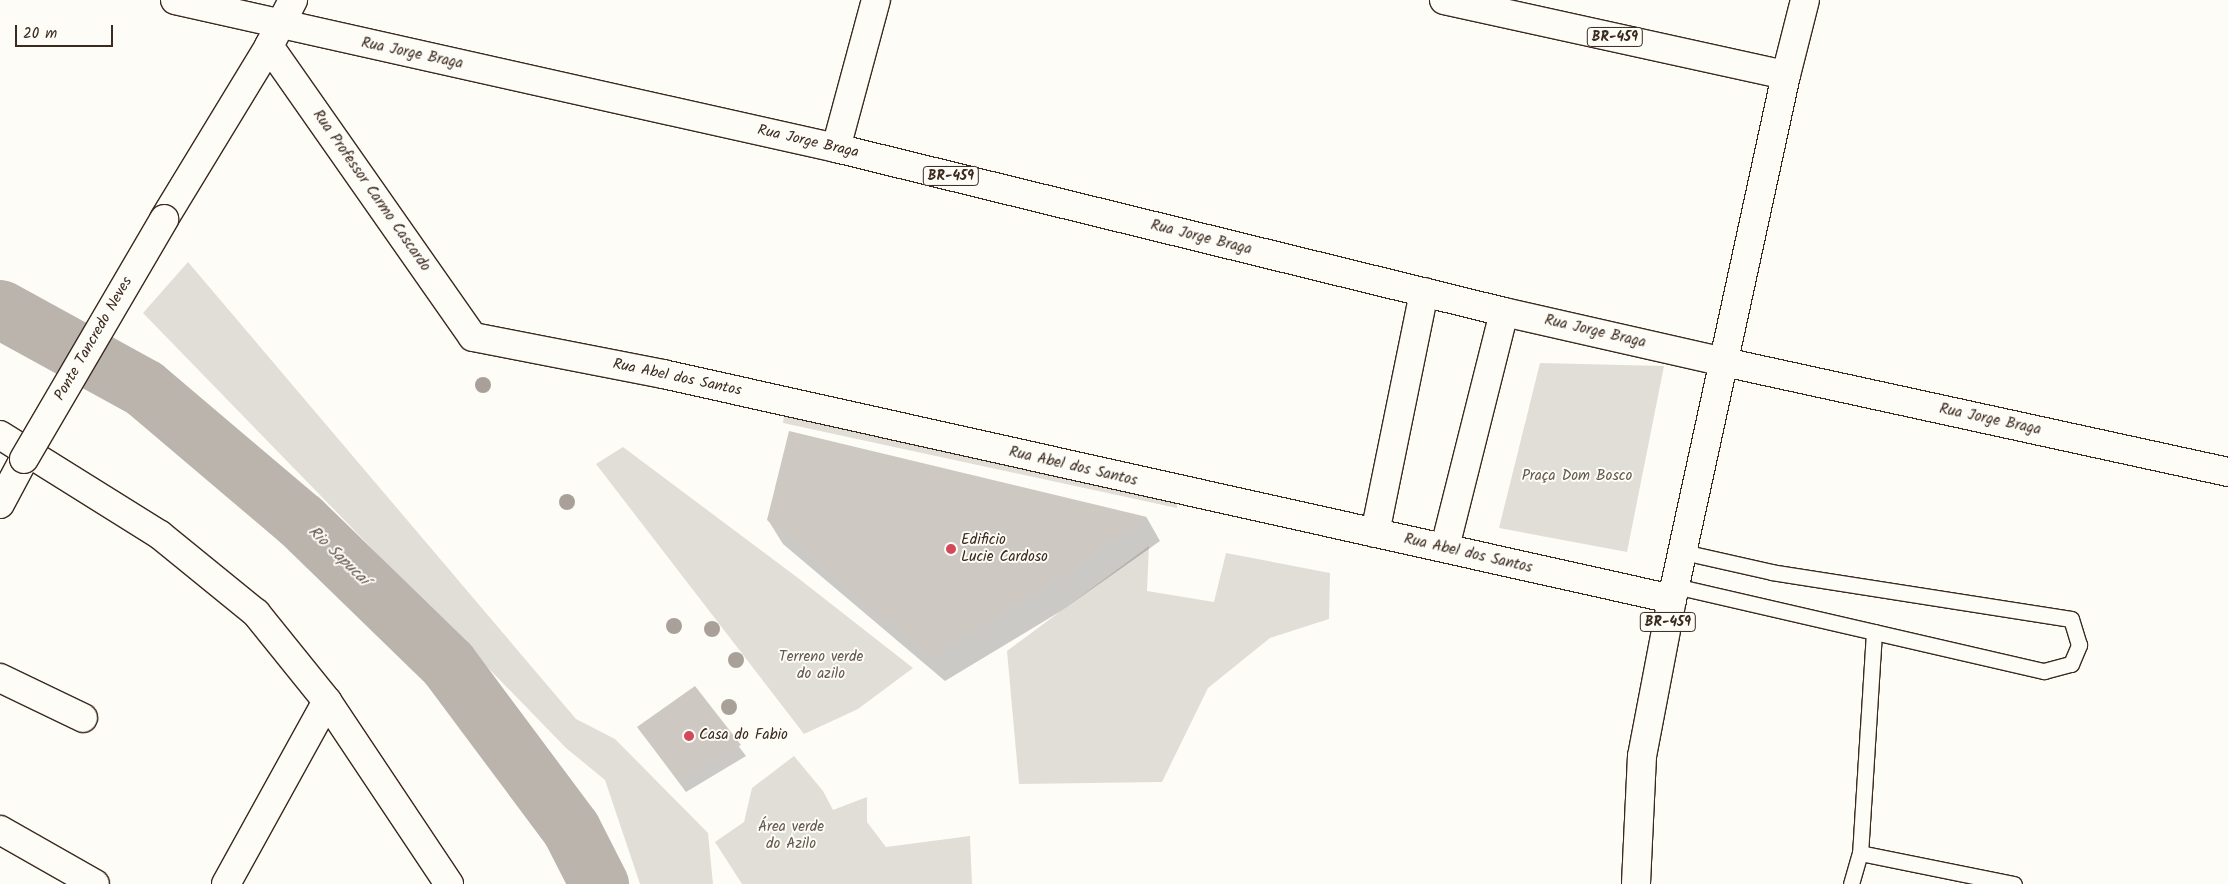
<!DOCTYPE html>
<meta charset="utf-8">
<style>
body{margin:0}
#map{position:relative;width:2228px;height:884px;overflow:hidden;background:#fdfcf7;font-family:Kalam,sans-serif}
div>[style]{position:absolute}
.green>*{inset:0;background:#e1ded7}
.shadow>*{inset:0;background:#0003}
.river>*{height:59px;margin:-29.5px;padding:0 29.5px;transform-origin:29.5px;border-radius:29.5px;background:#bbb4ad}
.building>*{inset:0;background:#cdc8c2}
.roads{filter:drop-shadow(1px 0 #3b2a1e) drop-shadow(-1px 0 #3b2a1e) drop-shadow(0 1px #3b2a1e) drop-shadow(0 -1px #3b2a1e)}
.lane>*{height:15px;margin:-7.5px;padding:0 7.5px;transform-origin:7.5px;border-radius:7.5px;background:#fdfcf7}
.street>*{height:28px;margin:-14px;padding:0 14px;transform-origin:14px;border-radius:14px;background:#fdfcf7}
.secondary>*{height:28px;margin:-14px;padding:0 14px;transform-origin:14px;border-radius:14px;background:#fdfcf7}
.highway>*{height:28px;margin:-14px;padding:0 14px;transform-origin:14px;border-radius:14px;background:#fdfcf7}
.bridges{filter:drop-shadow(1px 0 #3b2a1e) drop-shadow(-1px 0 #3b2a1e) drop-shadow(0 1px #3b2a1e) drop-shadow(0 -1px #3b2a1e)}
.secondary-bridge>*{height:28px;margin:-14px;padding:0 14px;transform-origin:14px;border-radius:14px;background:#fdfcf7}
.trees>*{width:16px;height:16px;margin:-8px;border-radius:50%;background:#a9a199}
.dots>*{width:14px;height:14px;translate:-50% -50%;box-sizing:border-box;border:2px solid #fdfcf7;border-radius:50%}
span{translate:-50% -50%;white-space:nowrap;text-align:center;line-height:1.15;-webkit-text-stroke:4px #fdfcf7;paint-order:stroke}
.shield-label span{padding:1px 4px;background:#fdfcf7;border:1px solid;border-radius:4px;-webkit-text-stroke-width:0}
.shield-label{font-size:14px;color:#3b2a1e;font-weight:700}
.street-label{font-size:15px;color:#3b2a1e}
.park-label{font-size:15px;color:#64574c}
.poi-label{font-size:15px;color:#3b2a1e}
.left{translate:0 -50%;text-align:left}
.water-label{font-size:16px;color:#615349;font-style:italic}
.scale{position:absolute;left:15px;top:25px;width:98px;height:22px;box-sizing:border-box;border:2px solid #3b2a1e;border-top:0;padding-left:6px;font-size:15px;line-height:18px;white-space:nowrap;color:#3b2a1e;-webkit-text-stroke:4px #fdfcf7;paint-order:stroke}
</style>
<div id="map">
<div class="green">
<i style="clip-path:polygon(188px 262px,576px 719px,615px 739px,708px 833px,713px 884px,640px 884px,605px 780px,566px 748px,143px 313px)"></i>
<i style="clip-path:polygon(1540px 363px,1664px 366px,1627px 552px,1499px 528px)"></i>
<i style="clip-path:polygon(784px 414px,1178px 498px,1177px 508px,783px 423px)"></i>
<i style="clip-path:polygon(623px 447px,798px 578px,913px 668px,858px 709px,804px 734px,596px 464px)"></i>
<i style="clip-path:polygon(1149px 546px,1147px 591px,1214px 602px,1226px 553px,1330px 573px,1329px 619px,1270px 638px,1208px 688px,1162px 782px,1019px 784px,1007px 651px)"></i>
<i style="clip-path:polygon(794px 756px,823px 791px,833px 810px,867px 797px,867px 822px,886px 847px,970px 836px,972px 884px,742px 884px,715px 842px,744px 822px,752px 788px)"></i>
</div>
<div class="shadow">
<i style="clip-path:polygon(790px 432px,1147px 518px,1160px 541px,1061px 611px,945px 681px,783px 544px,768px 520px)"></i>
<i style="clip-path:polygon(695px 688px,746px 756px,686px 792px,638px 728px)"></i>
</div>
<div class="river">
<i style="left:0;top:309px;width:164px;rotate:28.7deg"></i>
<i style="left:144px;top:388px;width:206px;rotate:40.3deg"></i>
<i style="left:301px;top:521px;width:205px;rotate:44.2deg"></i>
<i style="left:448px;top:664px;width:206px;rotate:53.3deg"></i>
<i style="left:571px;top:829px;width:62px;rotate:63deg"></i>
</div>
<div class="building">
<i style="clip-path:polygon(789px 431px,1147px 517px,1047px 587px,930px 658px,767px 520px)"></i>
<i style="clip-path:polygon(695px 686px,741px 745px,680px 782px,637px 727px)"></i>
</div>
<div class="roads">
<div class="lane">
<i style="left:1675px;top:586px;width:379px;rotate:13deg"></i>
<i style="left:2044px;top:671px;width:28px;rotate:-15deg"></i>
<i style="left:2071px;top:664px;width:21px;rotate:-67deg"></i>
<i style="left:2079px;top:645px;width:27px;rotate:-107deg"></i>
<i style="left:2071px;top:619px;width:303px;rotate:-171.1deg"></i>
<i style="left:1772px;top:572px;width:91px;rotate:-167.3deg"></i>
<i style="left:1874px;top:632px;width:221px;rotate:93.6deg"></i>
<i style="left:1860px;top:853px;width:157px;rotate:11.4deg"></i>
<i style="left:1851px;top:884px;width:32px;rotate:-74deg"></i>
</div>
<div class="street">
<i style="left:269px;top:46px;width:355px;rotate:55deg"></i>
<i style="left:473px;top:337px;width:194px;rotate:11deg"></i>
<i style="left:663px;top:374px;width:1034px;rotate:12.57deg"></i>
<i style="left:1786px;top:75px;width:77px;rotate:-75.8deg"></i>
<i style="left:836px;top:148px;width:153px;rotate:-74.9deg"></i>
<i style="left:1724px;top:362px;width:516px;rotate:12.31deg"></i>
<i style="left:0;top:435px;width:189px;rotate:32deg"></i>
<i style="left:160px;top:535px;width:124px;rotate:39.1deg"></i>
<i style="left:256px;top:613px;width:113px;rotate:51.1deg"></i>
<i style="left:327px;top:701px;width:220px;rotate:56.3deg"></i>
<i style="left:1375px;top:533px;width:246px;rotate:-78.5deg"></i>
<i style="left:1445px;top:547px;width:242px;rotate:-75.9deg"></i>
<i style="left:0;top:678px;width:92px;rotate:25.7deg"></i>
<i style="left:0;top:830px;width:109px;rotate:29.6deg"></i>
<i style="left:226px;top:884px;width:209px;rotate:-61.1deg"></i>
</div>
<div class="secondary">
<i style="left:164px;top:219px;width:202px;rotate:-58.7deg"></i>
<i style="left:269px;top:46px;width:52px;rotate:-62.4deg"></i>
<i style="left:0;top:504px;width:51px;rotate:-61.9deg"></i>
</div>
<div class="highway">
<i style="left:175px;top:0;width:677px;rotate:12.62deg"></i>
<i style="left:836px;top:148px;width:688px;rotate:13.79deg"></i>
<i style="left:1504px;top:312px;width:226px;rotate:12.8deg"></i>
<i style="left:1444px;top:0;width:350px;rotate:12.4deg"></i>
<i style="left:1786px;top:75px;width:536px;rotate:102.27deg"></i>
<i style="left:1672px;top:599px;width:160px;rotate:100.8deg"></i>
<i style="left:1642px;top:756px;width:128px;rotate:92.7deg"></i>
</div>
</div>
<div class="bridges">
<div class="secondary-bridge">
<i style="left:24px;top:459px;width:278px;rotate:-59.7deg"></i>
</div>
</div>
<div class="trees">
<i style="left:483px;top:385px"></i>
<i style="left:567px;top:502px"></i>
<i style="left:674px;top:626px"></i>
<i style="left:712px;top:629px"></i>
<i style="left:736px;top:660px"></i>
<i style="left:729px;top:707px"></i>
</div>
<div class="dots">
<i style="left:951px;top:549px;background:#d1495b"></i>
<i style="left:689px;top:736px;background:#d1495b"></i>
</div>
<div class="shield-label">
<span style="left:1615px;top:37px">BR-459</span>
<span style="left:951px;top:176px">BR-459</span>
<span style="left:1668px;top:622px">BR-459</span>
</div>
<div class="street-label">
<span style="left:412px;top:54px;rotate:12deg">Rua Jorge Braga</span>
<span style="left:808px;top:142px;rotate:13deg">Rua Jorge Braga</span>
<span style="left:371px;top:191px;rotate:55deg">Rua Professor Carmo Cascardo</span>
<span style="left:1201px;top:238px;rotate:14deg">Rua Jorge Braga</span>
<span style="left:1595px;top:332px;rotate:13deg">Rua Jorge Braga</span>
<span style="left:94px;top:339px;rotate:-60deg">Ponte Tancredo Neves</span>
<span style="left:677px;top:378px;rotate:12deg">Rua Abel dos Santos</span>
<span style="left:1990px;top:420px;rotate:12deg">Rua Jorge Braga</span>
<span style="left:1073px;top:467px;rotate:13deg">Rua Abel dos Santos</span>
<span style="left:1468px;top:554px;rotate:13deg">Rua Abel dos Santos</span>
</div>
<div class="park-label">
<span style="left:1577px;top:477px">Praça Dom Bosco</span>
<span style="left:821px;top:666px">Terreno verde<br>do azilo</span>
<span style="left:791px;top:836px">Área verde<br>do Azilo</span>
</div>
<div class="poi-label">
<span class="left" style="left:961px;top:549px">Edificio<br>Lucie Cardoso</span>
<span class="left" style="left:699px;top:736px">Casa do Fabio</span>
</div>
<div class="water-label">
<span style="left:338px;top:556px;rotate:44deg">Rio Sapucaí</span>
</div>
<div class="scale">20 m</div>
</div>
